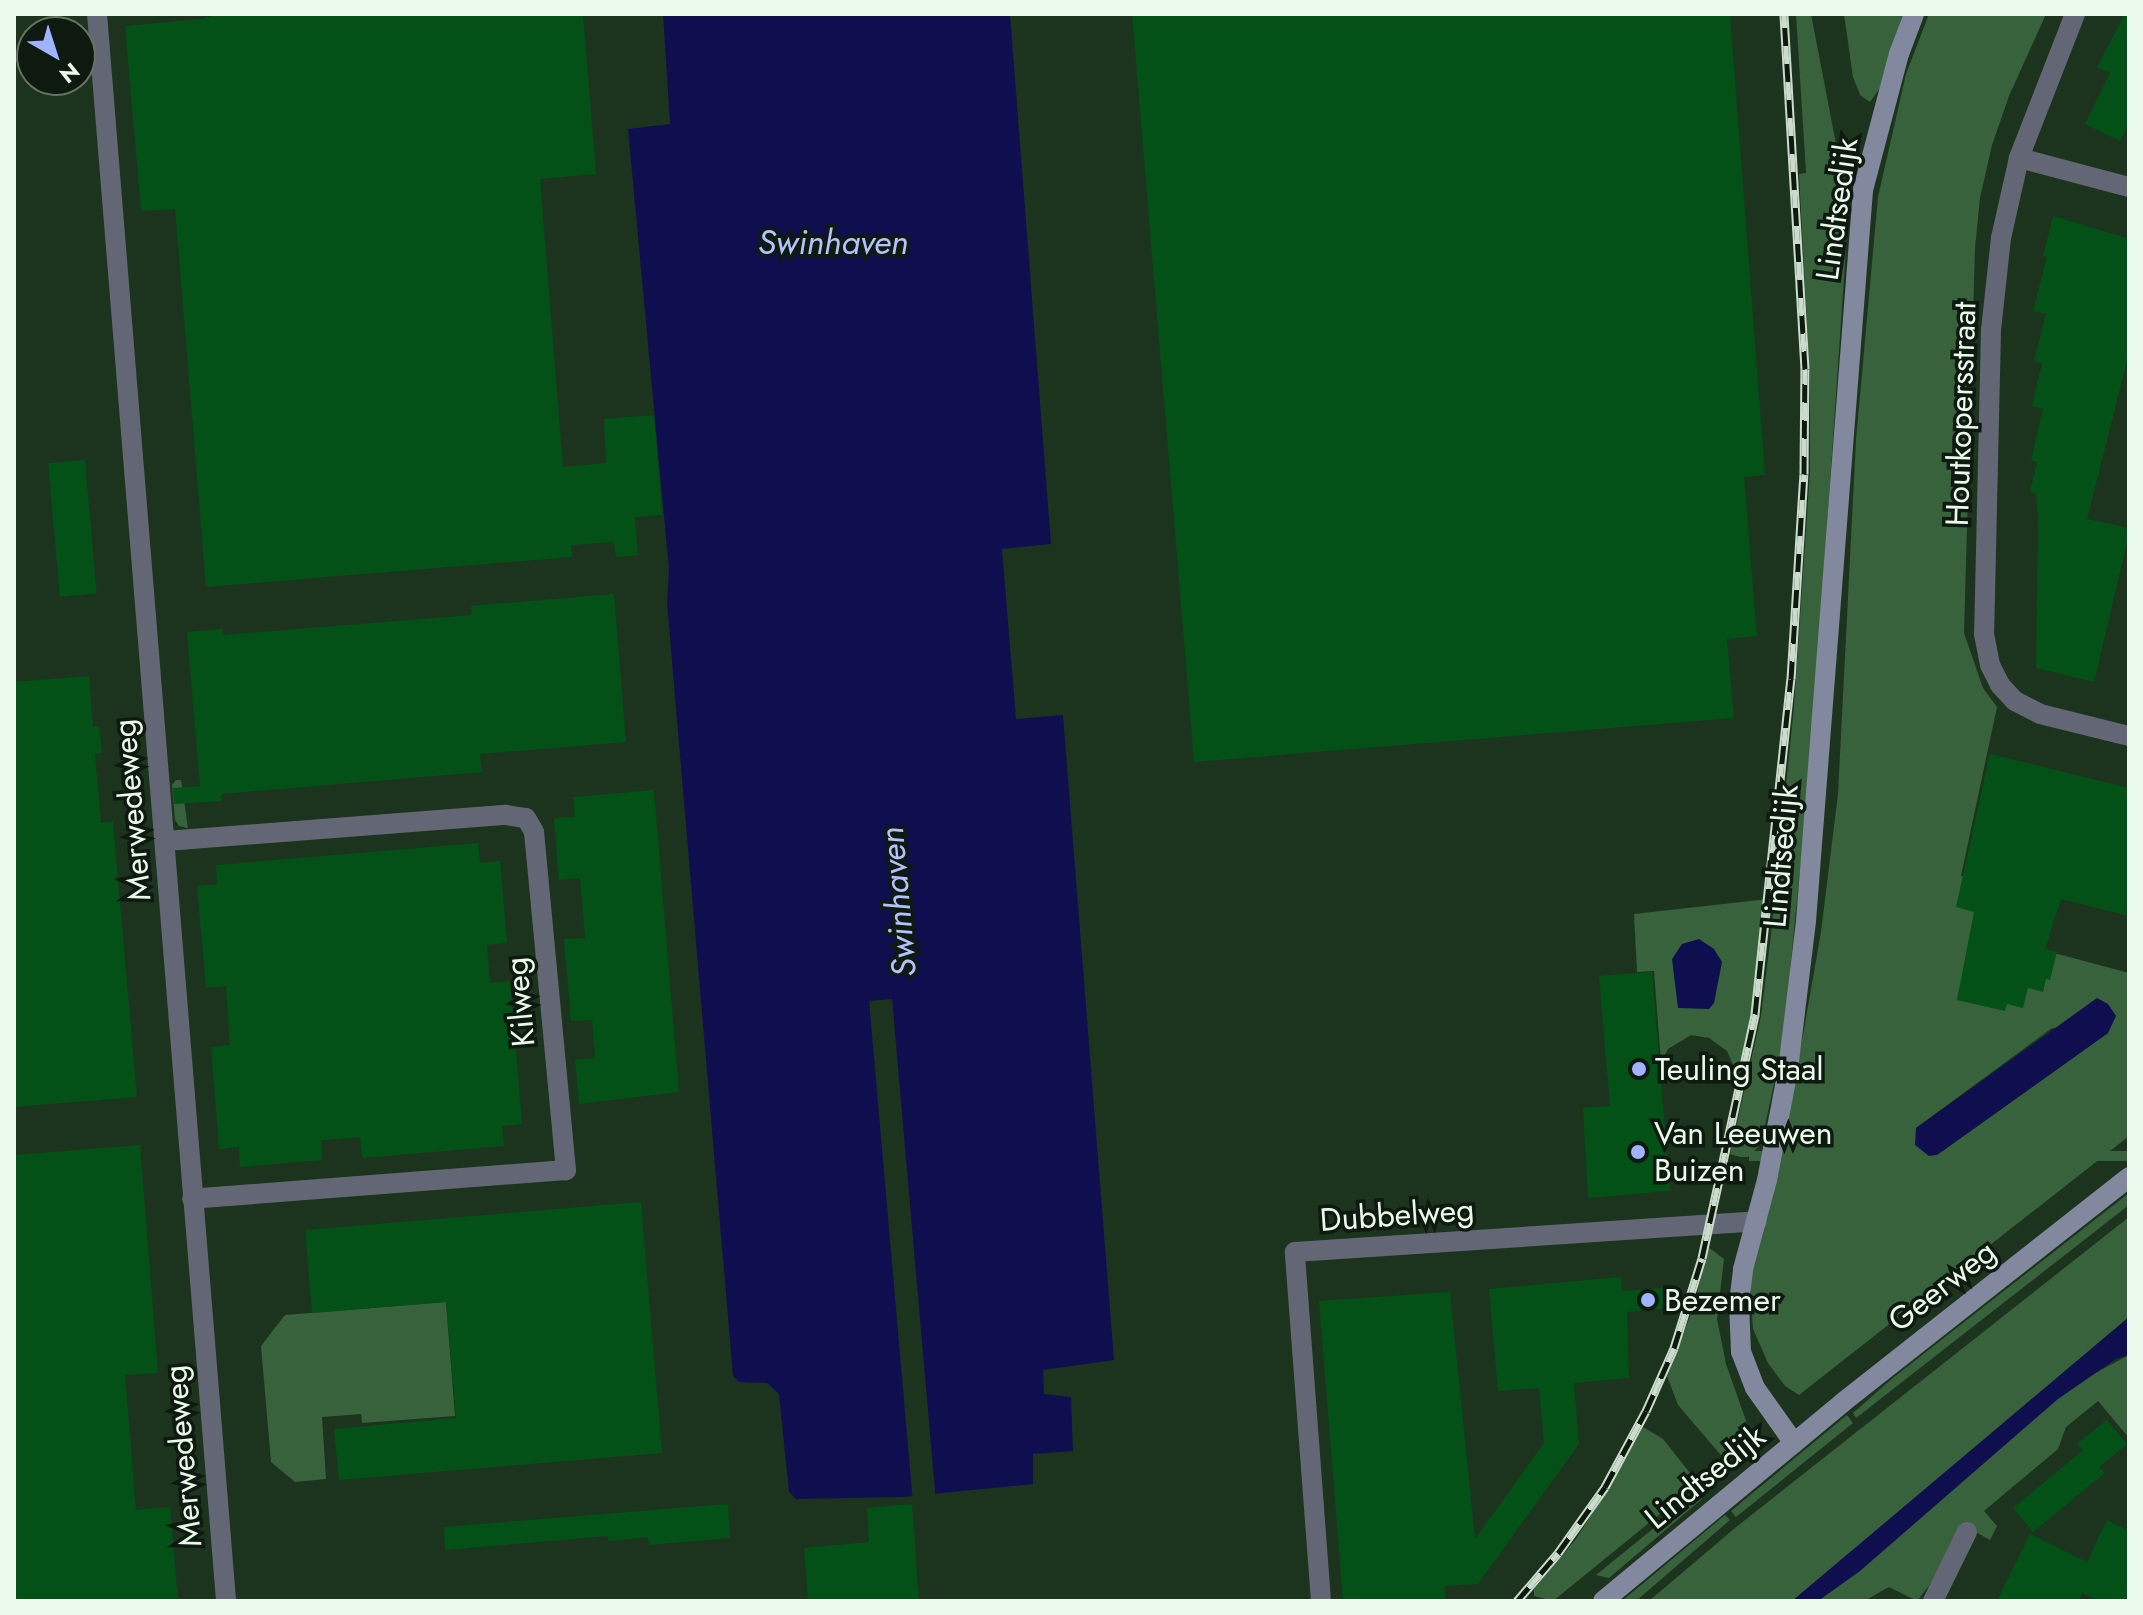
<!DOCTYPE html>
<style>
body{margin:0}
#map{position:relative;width:2143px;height:1615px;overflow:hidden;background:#1c341e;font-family:Jost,sans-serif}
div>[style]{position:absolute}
.green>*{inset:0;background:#38623c;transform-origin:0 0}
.water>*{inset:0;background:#0f0f50}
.pier>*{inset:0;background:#1c341e;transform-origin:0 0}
.building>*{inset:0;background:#035117;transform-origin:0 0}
.street>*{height:20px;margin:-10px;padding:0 10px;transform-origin:10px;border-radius:10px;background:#636775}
.secondary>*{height:20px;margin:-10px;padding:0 10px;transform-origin:10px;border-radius:10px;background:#82889d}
.rail>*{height:9px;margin-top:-4.5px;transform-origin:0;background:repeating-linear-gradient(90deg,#0e190f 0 18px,#cbdbcc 0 36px);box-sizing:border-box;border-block:2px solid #cbdbcc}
.dots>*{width:22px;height:22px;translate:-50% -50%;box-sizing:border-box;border:4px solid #0e190f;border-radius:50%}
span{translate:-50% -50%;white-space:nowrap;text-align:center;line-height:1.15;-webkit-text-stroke:7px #0e190f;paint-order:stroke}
.street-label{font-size:32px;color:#eaf9eb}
.poi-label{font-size:32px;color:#eaf9eb}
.left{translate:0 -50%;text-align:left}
.water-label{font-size:34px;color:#b3c2fe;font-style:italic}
.frame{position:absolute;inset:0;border:16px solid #eaf9eb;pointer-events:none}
.north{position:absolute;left:16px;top:16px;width:80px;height:80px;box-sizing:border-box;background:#0e190f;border:2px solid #667367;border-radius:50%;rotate:141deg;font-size:22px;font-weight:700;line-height:32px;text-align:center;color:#eaf9eb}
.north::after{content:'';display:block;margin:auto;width:28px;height:36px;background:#a0b3fd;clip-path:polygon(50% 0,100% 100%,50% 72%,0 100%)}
</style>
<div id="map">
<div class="green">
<i style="clip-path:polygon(1796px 14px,1811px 14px,1841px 170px,1846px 248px,1812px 748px,1783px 1042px,1761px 1144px,1748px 1157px,1740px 1157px,1730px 1154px,1761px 1016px,1771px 934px,1794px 707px,1810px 471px,1810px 383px,1799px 174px,1806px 173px)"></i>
<i style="clip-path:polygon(1844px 14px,1903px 14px,1880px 88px,1870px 102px,1860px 95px,1853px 77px)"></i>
<i style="clip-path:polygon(evenodd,1929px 14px,2046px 14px,2009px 96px,1992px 145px,1980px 198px,1975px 248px,1964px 633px,1983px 688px,1997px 707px,1961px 876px,1982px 881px,2043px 950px,2129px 973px,2129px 1136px,1799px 1395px,1785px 1386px,1768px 1363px,1753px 1329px,1749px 1267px,1789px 1115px,1821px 932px,1838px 794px,1856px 440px,1878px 197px,1906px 74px,1929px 14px,2052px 1028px,2108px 1033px,1937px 1155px,1916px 1128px,2052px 1028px)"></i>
<i style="clip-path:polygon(176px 780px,181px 780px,188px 828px,179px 826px,175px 820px,172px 785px)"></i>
<i style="clip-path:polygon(1768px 899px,1759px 997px,1741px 1083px,1727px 1051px,1709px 1038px,1691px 1035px,1668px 1049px,1661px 1062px,1654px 971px,1637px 972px,1634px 914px)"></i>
<i style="left:2129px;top:1151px;width:10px;height:380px;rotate:90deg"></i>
<i style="clip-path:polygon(2129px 1193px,2129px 1205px,1856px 1418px,1853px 1413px,1894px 1377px)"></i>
<i style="clip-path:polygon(2129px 1217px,2129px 1317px,2007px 1420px,2129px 1355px,2129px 1438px,2098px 1401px,2066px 1427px,2058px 1449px,1984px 1511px,1997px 1526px,1990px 1540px,1961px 1524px,1931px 1583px,1917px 1601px,1889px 1587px,1864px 1601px,1649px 1601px,1735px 1528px)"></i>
<i style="clip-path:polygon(1708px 1247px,1724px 1259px,1717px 1319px,1726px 1364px,1752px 1438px,1725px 1460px,1678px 1405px,1667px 1376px,1694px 1306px)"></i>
<i style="clip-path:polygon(446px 1302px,455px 1416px,362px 1423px,361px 1414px,322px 1417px,326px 1479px,295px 1482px,271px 1462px,261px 1346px,285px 1315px)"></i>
<i style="clip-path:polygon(1847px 1415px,1853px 1423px,1736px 1517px,1731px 1511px)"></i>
<i style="clip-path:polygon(1643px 1427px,1663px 1439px,1698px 1483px,1553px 1601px,1534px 1596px,1534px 1589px,1576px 1539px,1598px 1504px)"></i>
<i style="clip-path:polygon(1702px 1489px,1702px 1499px,1609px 1578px,1596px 1575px)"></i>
<i style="clip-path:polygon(1725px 1515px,1730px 1520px,1636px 1601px,1622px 1601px)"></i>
</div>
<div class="water">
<i style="clip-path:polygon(663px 14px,1010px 14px,1051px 544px,1002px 549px,1016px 719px,1063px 715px,1114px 1360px,1043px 1370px,1044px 1394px,1071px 1397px,1073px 1451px,1033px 1454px,1033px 1484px,903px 1497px,796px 1499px,789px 1492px,779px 1394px,767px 1383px,739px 1382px,733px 1376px,667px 603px,669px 570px,628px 129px,670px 124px)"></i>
<i style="clip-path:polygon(1699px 939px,1714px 949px,1722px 962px,1714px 1003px,1709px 1009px,1678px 1008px,1672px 959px,1682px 944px)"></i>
<i style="clip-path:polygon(2097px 998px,2108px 1004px,2116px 1016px,2108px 1033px,1937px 1155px,1929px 1156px,1915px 1145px,1916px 1128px)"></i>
<i style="clip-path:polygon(2129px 1317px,2129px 1355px,2116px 1359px,2058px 1399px,1860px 1571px,1818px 1601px,1792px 1601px)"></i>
</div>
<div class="pier">
<i style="left:892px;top:999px;width:501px;height:23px;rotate:85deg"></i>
</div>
<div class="building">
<i style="clip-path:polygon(219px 14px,583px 14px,596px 174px,540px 179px,563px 467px,606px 463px,604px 419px,654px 415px,662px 515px,635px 517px,638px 555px,616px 557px,614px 542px,571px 545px,572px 557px,206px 587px,175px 209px,141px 211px,125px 26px,202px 19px)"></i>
<i style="clip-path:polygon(1132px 14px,1730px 14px,1765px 475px,1744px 477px,1757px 636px,1727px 639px,1734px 718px,1194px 762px)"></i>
<i style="clip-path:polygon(2125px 14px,2129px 14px,2129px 124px,2120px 141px,2085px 124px,2110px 73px,2097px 67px)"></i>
<i style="clip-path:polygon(2053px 216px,2129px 239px,2129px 353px,2087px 519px,2129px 528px,2129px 534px,2094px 682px,2036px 668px,2038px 522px,2036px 494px,2030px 492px,2037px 462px,2031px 460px,2043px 409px,2032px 406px,2042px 363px,2034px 361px,2046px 314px,2033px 311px,2047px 257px,2043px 256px)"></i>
<i style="left:85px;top:460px;width:134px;height:37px;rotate:85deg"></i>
<i style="clip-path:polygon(614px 594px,626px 742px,480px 754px,482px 772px,222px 794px,222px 801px,174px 804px,173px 788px,200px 786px,187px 632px,223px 629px,223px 635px,472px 615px,471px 606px)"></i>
<i style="clip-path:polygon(89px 676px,93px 726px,99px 726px,102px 753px,95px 754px,101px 823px,113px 822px,137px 1097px,14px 1107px,14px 682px)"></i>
<i style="clip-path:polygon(1990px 754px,2129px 788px,2129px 916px,2061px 899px,2045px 949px,2057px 952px,2050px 980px,2046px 979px,2043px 992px,2028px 988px,2023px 1008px,2007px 1004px,2005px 1011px,1957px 1000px,1974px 912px,1956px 907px)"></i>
<i style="clip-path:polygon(654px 790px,679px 1092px,579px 1104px,575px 1060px,595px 1058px,592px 1020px,571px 1021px,564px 939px,585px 938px,580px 878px,559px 880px,554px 818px,575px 817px,573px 797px)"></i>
<i style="clip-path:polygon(478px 843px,480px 863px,500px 861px,507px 943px,487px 945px,490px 983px,510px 981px,522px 1124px,502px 1126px,504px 1146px,362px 1158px,360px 1137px,340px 1139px,321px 1140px,322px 1160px,240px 1167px,239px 1147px,219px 1149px,211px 1047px,230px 1045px,226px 986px,206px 988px,197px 886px,217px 884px,216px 865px)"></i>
<i style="clip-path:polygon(1652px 972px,1670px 1191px,1588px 1198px,1583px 1108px,1610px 1106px,1599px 976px)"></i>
<i style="clip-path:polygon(140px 1145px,158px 1373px,125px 1375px,136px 1510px,170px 1507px,178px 1601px,14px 1601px,14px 1155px)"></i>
<i style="clip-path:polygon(641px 1202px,662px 1453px,339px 1480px,334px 1429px,456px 1418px,446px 1302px,312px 1313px,305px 1230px)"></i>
<i style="clip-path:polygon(1621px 1277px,1622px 1291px,1664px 1288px,1666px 1308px,1627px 1312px,1629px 1378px,1574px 1383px,1579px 1444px,1478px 1584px,1444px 1586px,1446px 1601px,1343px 1601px,1319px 1301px,1450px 1292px,1475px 1539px,1544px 1443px,1539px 1388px,1498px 1391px,1489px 1289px)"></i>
<i style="clip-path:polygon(2107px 1420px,2127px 1444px,2099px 1467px,2105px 1473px,2033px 1532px,2013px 1508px,2083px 1450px,2077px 1444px)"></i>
<i style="clip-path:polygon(728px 1504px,730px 1538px,649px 1545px,648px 1537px,608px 1541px,608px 1536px,445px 1550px,444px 1527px)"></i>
<i style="clip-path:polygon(912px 1504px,919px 1601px,808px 1601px,804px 1548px,869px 1542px,867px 1508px)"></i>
<i style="clip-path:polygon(2107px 1520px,2129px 1531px,2129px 1601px,2099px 1601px,2082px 1593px,2078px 1601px,1997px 1601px,2030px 1534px,2087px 1562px)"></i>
</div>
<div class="street">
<i style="left:97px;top:14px;width:1592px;rotate:85.35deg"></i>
<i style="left:2075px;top:14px;width:155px;rotate:111.3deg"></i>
<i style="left:2019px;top:158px;width:82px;rotate:102.7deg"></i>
<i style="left:2001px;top:238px;width:93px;rotate:96.2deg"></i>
<i style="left:1991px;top:330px;width:304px;rotate:91.3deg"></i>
<i style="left:1984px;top:634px;width:32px;rotate:79deg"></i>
<i style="left:1990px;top:665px;width:22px;rotate:63deg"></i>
<i style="left:2000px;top:685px;width:22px;rotate:47deg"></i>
<i style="left:2015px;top:701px;width:28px;rotate:27deg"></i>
<i style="left:2040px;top:714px;width:92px;rotate:13.9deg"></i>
<i style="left:2019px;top:158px;width:114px;rotate:14.8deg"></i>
<i style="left:166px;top:841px;width:341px;rotate:-4.4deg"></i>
<i style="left:506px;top:815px;width:20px;rotate:9deg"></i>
<i style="left:526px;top:818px;width:16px;rotate:60deg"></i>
<i style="left:534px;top:832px;width:340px;rotate:84.6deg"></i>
<i style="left:566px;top:1170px;width:375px;rotate:175.6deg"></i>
<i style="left:1321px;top:1601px;width:350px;rotate:-94.3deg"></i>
<i style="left:1295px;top:1252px;width:463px;rotate:-3.8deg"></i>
<i style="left:1933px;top:1601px;width:77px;rotate:-63.8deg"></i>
</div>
<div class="secondary">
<i style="left:1794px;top:1443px;width:67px;rotate:-125.3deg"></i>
<i style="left:1755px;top:1388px;width:39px;rotate:-111deg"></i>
<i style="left:1741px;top:1352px;width:49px;rotate:-92.3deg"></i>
<i style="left:1739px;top:1303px;width:34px;rotate:-83deg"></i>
<i style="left:1743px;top:1269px;width:92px;rotate:-74.9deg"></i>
<i style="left:1767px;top:1180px;width:112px;rotate:-79.2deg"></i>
<i style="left:1788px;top:1070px;width:150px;rotate:-83.1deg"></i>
<i style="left:1806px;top:921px;width:733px;rotate:-85.54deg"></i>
<i style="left:1863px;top:190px;width:141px;rotate:-75.2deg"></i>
<i style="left:1899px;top:54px;width:43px;rotate:-69.4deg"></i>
<i style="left:1603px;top:1601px;width:310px;rotate:-39.6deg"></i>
<i style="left:1842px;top:1403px;width:365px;rotate:-38.2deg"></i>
</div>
<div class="rail">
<i style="left:1517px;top:1601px;width:63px;rotate:-49.5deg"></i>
<i style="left:1558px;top:1553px;width:81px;rotate:-54.5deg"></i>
<i style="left:1605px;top:1487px;width:86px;rotate:-61.7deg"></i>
<i style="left:1646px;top:1411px;width:69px;rotate:-66deg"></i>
<i style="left:1674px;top:1348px;width:94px;rotate:-72.7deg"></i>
<i style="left:1702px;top:1258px;width:250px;rotate:-77.7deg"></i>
<i style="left:1755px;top:1014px;width:337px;rotate:-83.9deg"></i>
<i style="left:1791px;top:679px;width:205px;rotate:-86.4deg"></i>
<i style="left:1804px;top:474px;width:105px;rotate:-89.5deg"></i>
<i style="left:1805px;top:369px;width:356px;rotate:-93.4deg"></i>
</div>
<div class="dots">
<i style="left:1639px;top:1069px;background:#a0b3fd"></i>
<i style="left:1638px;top:1152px;background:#a0b3fd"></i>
<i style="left:1648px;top:1300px;background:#a0b3fd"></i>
</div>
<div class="street-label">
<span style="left:1837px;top:209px;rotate:-82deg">Lindtsedijk</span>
<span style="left:1961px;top:414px;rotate:-88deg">Houtkopersstraat</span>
<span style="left:132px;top:810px;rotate:-95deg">Merwedeweg</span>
<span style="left:1781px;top:856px;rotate:-85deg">Lindtsedijk</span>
<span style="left:520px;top:1002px;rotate:-95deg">Kilweg</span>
<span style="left:1397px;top:1215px;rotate:-4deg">Dubbelweg</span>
<span style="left:1942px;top:1286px;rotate:-38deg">Geerweg</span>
<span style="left:183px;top:1456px;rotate:-95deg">Merwedeweg</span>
<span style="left:1705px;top:1477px;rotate:-39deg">Lindtsedijk</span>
</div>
<div class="poi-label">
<span class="left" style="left:1655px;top:1069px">Teuling Staal</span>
<span class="left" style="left:1654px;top:1152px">Van Leeuwen<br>Buizen</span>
<span class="left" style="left:1664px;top:1300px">Bezemer</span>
</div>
<div class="water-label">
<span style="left:833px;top:243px">Swinhaven</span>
<span style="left:898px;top:902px;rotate:-95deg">Swinhaven</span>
</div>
<div class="frame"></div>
<div class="north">N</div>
</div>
